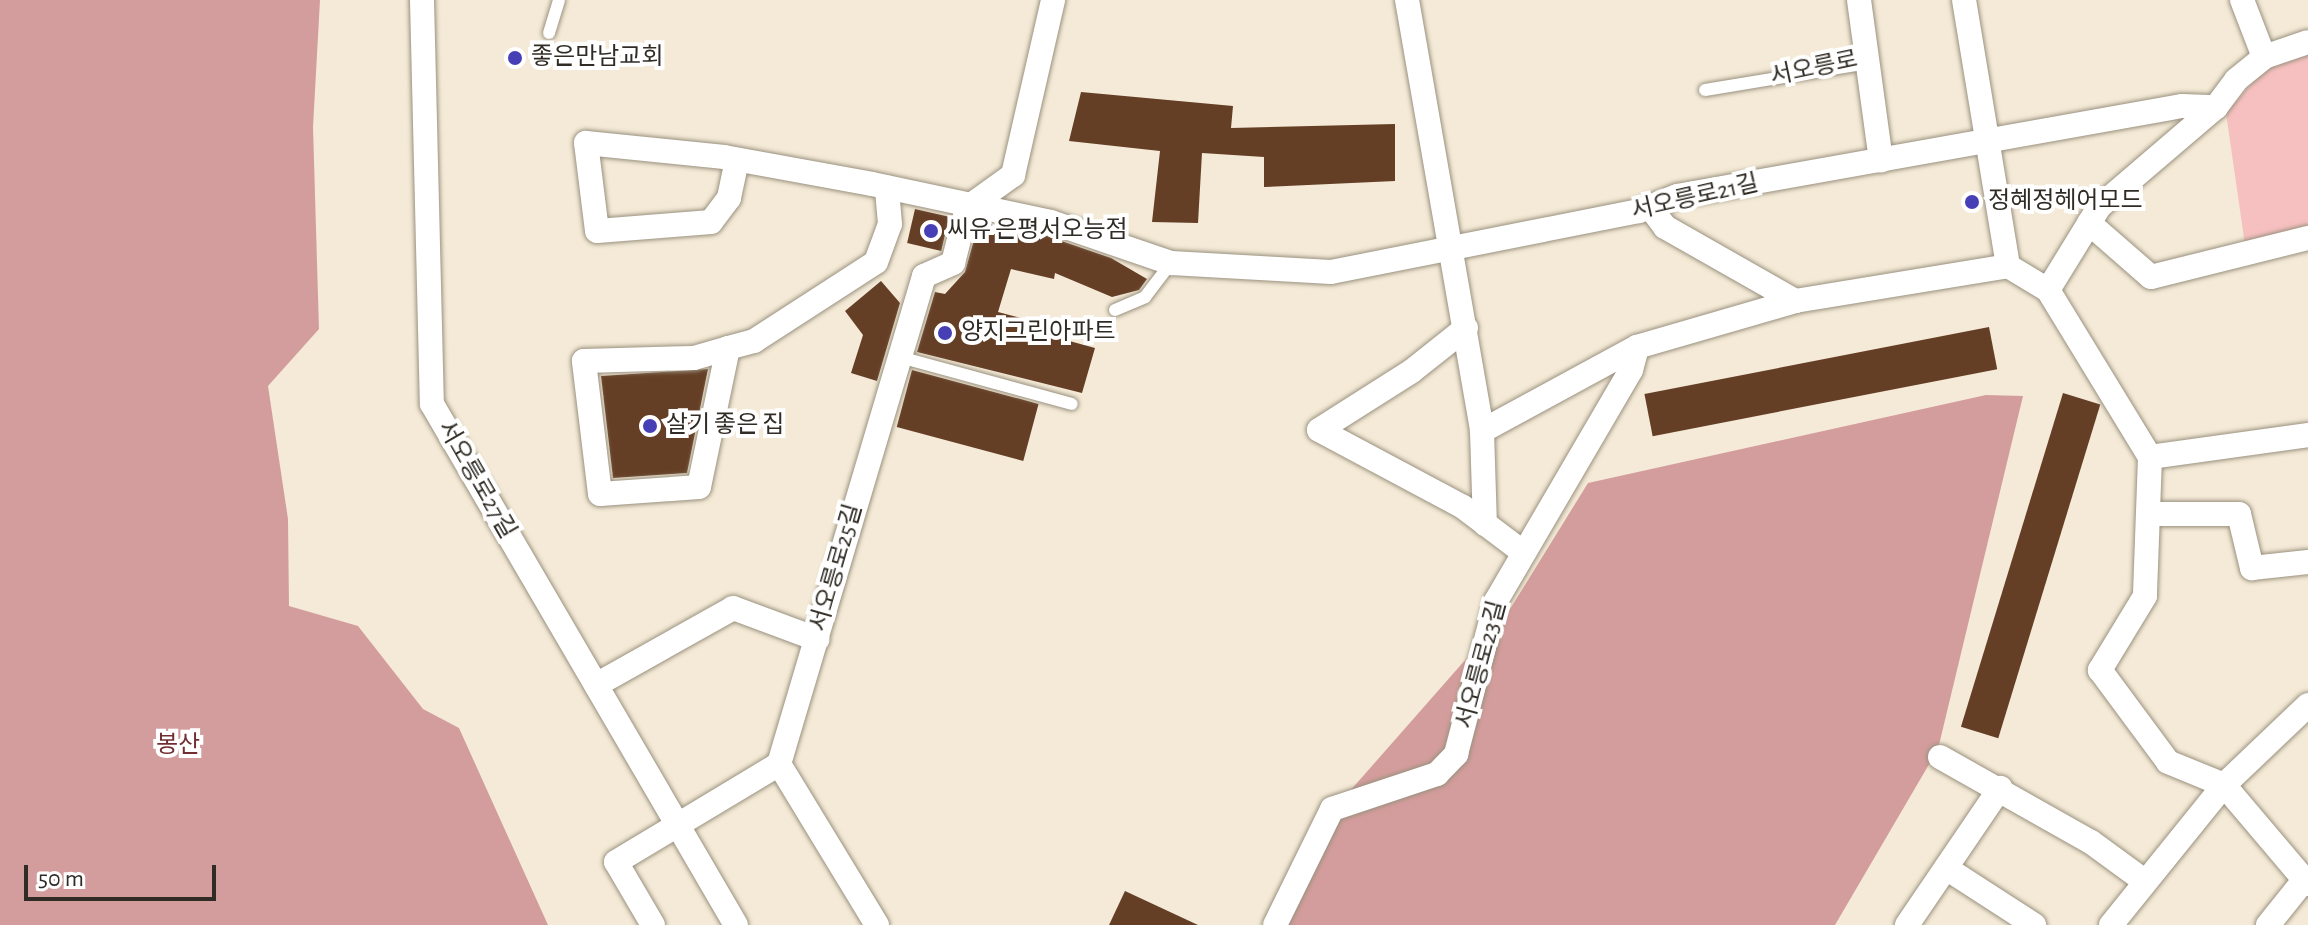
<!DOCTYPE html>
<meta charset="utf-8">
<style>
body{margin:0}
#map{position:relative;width:2308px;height:925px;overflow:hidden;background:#f4ead7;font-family:"Alegreya Sans","Noto Sans KR",sans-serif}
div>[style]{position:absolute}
.green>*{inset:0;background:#f7c0c0}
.forest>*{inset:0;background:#d49d9d}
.building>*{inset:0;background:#653e26;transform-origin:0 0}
.roads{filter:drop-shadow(0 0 2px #9a917f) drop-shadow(0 0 2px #9a917f)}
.service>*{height:12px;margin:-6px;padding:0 6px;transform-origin:6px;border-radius:6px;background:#fff}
.minor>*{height:24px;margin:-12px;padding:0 12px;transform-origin:12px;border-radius:12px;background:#fff}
.dots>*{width:22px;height:22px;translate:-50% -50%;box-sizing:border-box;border:4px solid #fff;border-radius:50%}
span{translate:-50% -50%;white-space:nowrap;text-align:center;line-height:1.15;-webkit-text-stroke:8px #fff;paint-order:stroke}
.poi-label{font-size:24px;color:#302c25}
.left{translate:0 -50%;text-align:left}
.street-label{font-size:24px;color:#302c25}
.park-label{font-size:24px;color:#712d31}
.scale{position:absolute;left:24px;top:865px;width:192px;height:36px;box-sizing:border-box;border:4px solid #302c25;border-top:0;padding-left:10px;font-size:24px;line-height:28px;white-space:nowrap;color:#302c25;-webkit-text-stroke:6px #fff;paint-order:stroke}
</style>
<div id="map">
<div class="green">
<i style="clip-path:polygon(2308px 49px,2308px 230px,2245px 245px,2226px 113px,2271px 61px)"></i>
</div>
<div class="forest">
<i style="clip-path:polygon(0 0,320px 0,313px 127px,319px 329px,268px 386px,288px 519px,289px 606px,358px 626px,423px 709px,459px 728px,548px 925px,0 925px)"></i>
<i style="clip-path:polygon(1986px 395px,2023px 396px,1938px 749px,1835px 925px,1275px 925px,1313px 833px,1510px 609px,1588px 483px)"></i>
</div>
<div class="building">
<i style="clip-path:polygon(1081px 92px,1233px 106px,1231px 128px,1395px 124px,1395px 181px,1264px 187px,1264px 157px,1202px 153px,1198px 223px,1152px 222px,1160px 151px,1069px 141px)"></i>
<i style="left:915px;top:209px;width:35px;height:35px;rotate:13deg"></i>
<i style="clip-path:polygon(979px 222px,1047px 236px,1111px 258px,1147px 279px,1139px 290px,1112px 297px,1055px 273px,1054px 279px,1011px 269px,998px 312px,1036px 322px,1033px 331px,1095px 348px,1082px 393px,917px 352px,935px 292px,945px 294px,965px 272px)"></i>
<i style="clip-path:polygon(881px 281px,900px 303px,877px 381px,851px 373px,863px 335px,845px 311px)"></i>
<i style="left:1989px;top:327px;width:43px;height:351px;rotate:79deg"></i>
<i style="clip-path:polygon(708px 369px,687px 473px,613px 478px,601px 376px)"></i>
<i style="left:912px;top:370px;width:131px;height:59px;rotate:15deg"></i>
<i style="left:2063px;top:393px;width:39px;height:349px;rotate:17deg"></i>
<i style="clip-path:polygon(1125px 891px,1198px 925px,1109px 925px)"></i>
</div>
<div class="roads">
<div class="service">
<i style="left:549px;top:33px;width:34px;rotate:-73deg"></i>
<i style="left:1705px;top:90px;width:165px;rotate:-9.4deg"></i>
<i style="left:1115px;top:310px;width:33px;rotate:-23deg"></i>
<i style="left:1145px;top:297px;width:43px;rotate:-52.6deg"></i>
<i style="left:900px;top:357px;width:178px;rotate:15.3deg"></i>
</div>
<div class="minor">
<i style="left:422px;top:0;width:404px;rotate:88.6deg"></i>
<i style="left:432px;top:404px;width:603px;rotate:59.74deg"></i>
<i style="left:1407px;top:0;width:437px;rotate:80.1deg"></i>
<i style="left:1482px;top:431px;width:93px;rotate:88.2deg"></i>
<i style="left:1859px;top:0;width:162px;rotate:82.2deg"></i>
<i style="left:1964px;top:0;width:270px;rotate:80.6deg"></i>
<i style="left:2242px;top:0;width:61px;rotate:68.9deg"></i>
<i style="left:737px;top:160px;width:39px;rotate:102deg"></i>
<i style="left:729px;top:198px;width:30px;rotate:127deg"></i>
<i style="left:711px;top:222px;width:114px;rotate:175.5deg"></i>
<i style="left:597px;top:231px;width:89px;rotate:-97.1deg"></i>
<i style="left:586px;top:143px;width:139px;rotate:5.8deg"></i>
<i style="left:724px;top:157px;width:150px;rotate:10.3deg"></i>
<i style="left:872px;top:184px;width:183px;rotate:12deg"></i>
<i style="left:1051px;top:222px;width:127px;rotate:18.9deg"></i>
<i style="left:1171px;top:263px;width:160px;rotate:3.2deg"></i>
<i style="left:1331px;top:272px;width:314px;rotate:-11.2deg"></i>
<i style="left:1639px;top:211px;width:41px;rotate:-21.5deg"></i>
<i style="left:1677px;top:196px;width:513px;rotate:-10.11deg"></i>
<i style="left:2182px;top:106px;width:34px;rotate:2deg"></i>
<i style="left:1650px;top:207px;width:25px;rotate:53deg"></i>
<i style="left:1665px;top:227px;width:150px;rotate:29.6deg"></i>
<i style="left:2089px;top:223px;width:82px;rotate:41.1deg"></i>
<i style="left:2151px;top:277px;width:162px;rotate:-14deg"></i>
<i style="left:2048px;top:290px;width:97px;rotate:-58.4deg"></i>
<i style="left:2099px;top:207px;width:154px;rotate:-40.5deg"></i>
<i style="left:2216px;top:107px;width:34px;rotate:-53deg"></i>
<i style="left:2236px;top:80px;width:36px;rotate:-39deg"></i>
<i style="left:2264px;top:57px;width:46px;rotate:-18.8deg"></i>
<i style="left:1466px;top:328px;width:69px;rotate:141.5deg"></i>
<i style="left:1412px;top:371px;width:110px;rotate:147.6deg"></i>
<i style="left:1319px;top:430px;width:163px;rotate:28.1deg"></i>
<i style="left:1463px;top:507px;width:76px;rotate:37deg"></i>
<i style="left:728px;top:348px;width:142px;rotate:101.8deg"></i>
<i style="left:699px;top:487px;width:99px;rotate:176deg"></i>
<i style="left:600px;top:494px;width:134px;rotate:-96.9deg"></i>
<i style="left:584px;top:361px;width:110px;rotate:-1.6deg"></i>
<i style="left:694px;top:358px;width:35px;rotate:-16deg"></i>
<i style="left:728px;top:348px;width:27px;rotate:-15deg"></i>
<i style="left:754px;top:341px;width:145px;rotate:-32.9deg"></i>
<i style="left:876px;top:262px;width:40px;rotate:-69.8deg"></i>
<i style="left:890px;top:224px;width:37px;rotate:-95deg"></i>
<i style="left:1482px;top:431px;width:176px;rotate:-28.5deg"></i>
<i style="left:1637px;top:347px;width:165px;rotate:-16.2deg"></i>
<i style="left:1795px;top:301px;width:216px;rotate:-9.3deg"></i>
<i style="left:2008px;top:266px;width:47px;rotate:31deg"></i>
<i style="left:2048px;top:290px;width:196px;rotate:58.6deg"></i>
<i style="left:2150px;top:457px;width:139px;rotate:92.1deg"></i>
<i style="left:2145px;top:596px;width:87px;rotate:121.3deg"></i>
<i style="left:2100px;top:670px;width:114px;rotate:53.5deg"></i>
<i style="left:2168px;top:762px;width:61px;rotate:22.3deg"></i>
<i style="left:2224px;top:785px;width:130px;rotate:49.7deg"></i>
<i style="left:2150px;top:457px;width:160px;rotate:-7.9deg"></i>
<i style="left:2152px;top:514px;width:87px"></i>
<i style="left:2239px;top:514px;width:56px;rotate:76.5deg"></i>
<i style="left:2252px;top:568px;width:56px;rotate:-6.1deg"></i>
<i style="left:596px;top:685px;width:157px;rotate:-29.3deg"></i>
<i style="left:733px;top:608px;width:90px;rotate:20.3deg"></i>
<i style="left:1940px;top:757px;width:173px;rotate:29.4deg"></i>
<i style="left:2091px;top:842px;width:64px;rotate:36.2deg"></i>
<i style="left:1946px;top:868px;width:105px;rotate:32.9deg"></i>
<i style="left:653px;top:925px;width:73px;rotate:-120.4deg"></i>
<i style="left:616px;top:862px;width:190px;rotate:-31deg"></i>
<i style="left:877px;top:925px;width:188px;rotate:-121.3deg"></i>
<i style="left:779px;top:764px;width:509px;rotate:-73.45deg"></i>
<i style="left:924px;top:276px;width:32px;rotate:-24deg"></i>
<i style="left:953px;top:263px;width:57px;rotate:-75.7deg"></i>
<i style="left:967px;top:208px;width:57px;rotate:-35.7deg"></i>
<i style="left:1013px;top:175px;width:180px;rotate:-77.1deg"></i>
<i style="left:1275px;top:925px;width:129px;rotate:-63.8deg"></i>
<i style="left:1332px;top:809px;width:111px;rotate:-18.4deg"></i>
<i style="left:1437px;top:774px;width:28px;rotate:-46deg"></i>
<i style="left:1456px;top:754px;width:158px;rotate:-75.3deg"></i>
<i style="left:1496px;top:601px;width:268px;rotate:-59.7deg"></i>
<i style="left:1631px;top:370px;width:24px;rotate:-75deg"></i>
<i style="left:1907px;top:925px;width:166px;rotate:-55.8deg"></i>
<i style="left:2111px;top:925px;width:180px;rotate:-51.1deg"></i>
<i style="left:2224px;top:785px;width:116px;rotate:-43.6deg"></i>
<i style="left:2268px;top:925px;width:59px;rotate:-51.2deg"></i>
</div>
</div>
<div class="dots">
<i style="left:515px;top:58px;background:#463fb5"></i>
<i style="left:1972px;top:202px;background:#463fb5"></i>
<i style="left:931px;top:231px;background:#463fb5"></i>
<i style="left:945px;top:333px;background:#463fb5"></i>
<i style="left:650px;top:426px;background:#463fb5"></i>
</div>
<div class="poi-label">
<span class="left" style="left:531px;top:58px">좋은만남교회</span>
<span class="left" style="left:1988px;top:202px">정혜정헤어모드</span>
<span class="left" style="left:947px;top:231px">씨유 은평서오능점</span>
<span class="left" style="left:961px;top:333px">양지그린아파트</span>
<span class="left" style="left:666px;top:426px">살기 좋은 집</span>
</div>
<div class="street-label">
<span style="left:1814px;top:69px;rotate:-12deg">서오릉로</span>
<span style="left:1695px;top:198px;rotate:-13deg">서오릉로21길</span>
<span style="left:476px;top:480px;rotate:60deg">서오릉로27길</span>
<span style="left:837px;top:568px;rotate:-74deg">서오릉로25길</span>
<span style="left:1482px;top:665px;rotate:-75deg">서오릉로23길</span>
</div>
<div class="park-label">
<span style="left:178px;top:746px">봉산</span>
</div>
<div class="scale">50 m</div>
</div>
